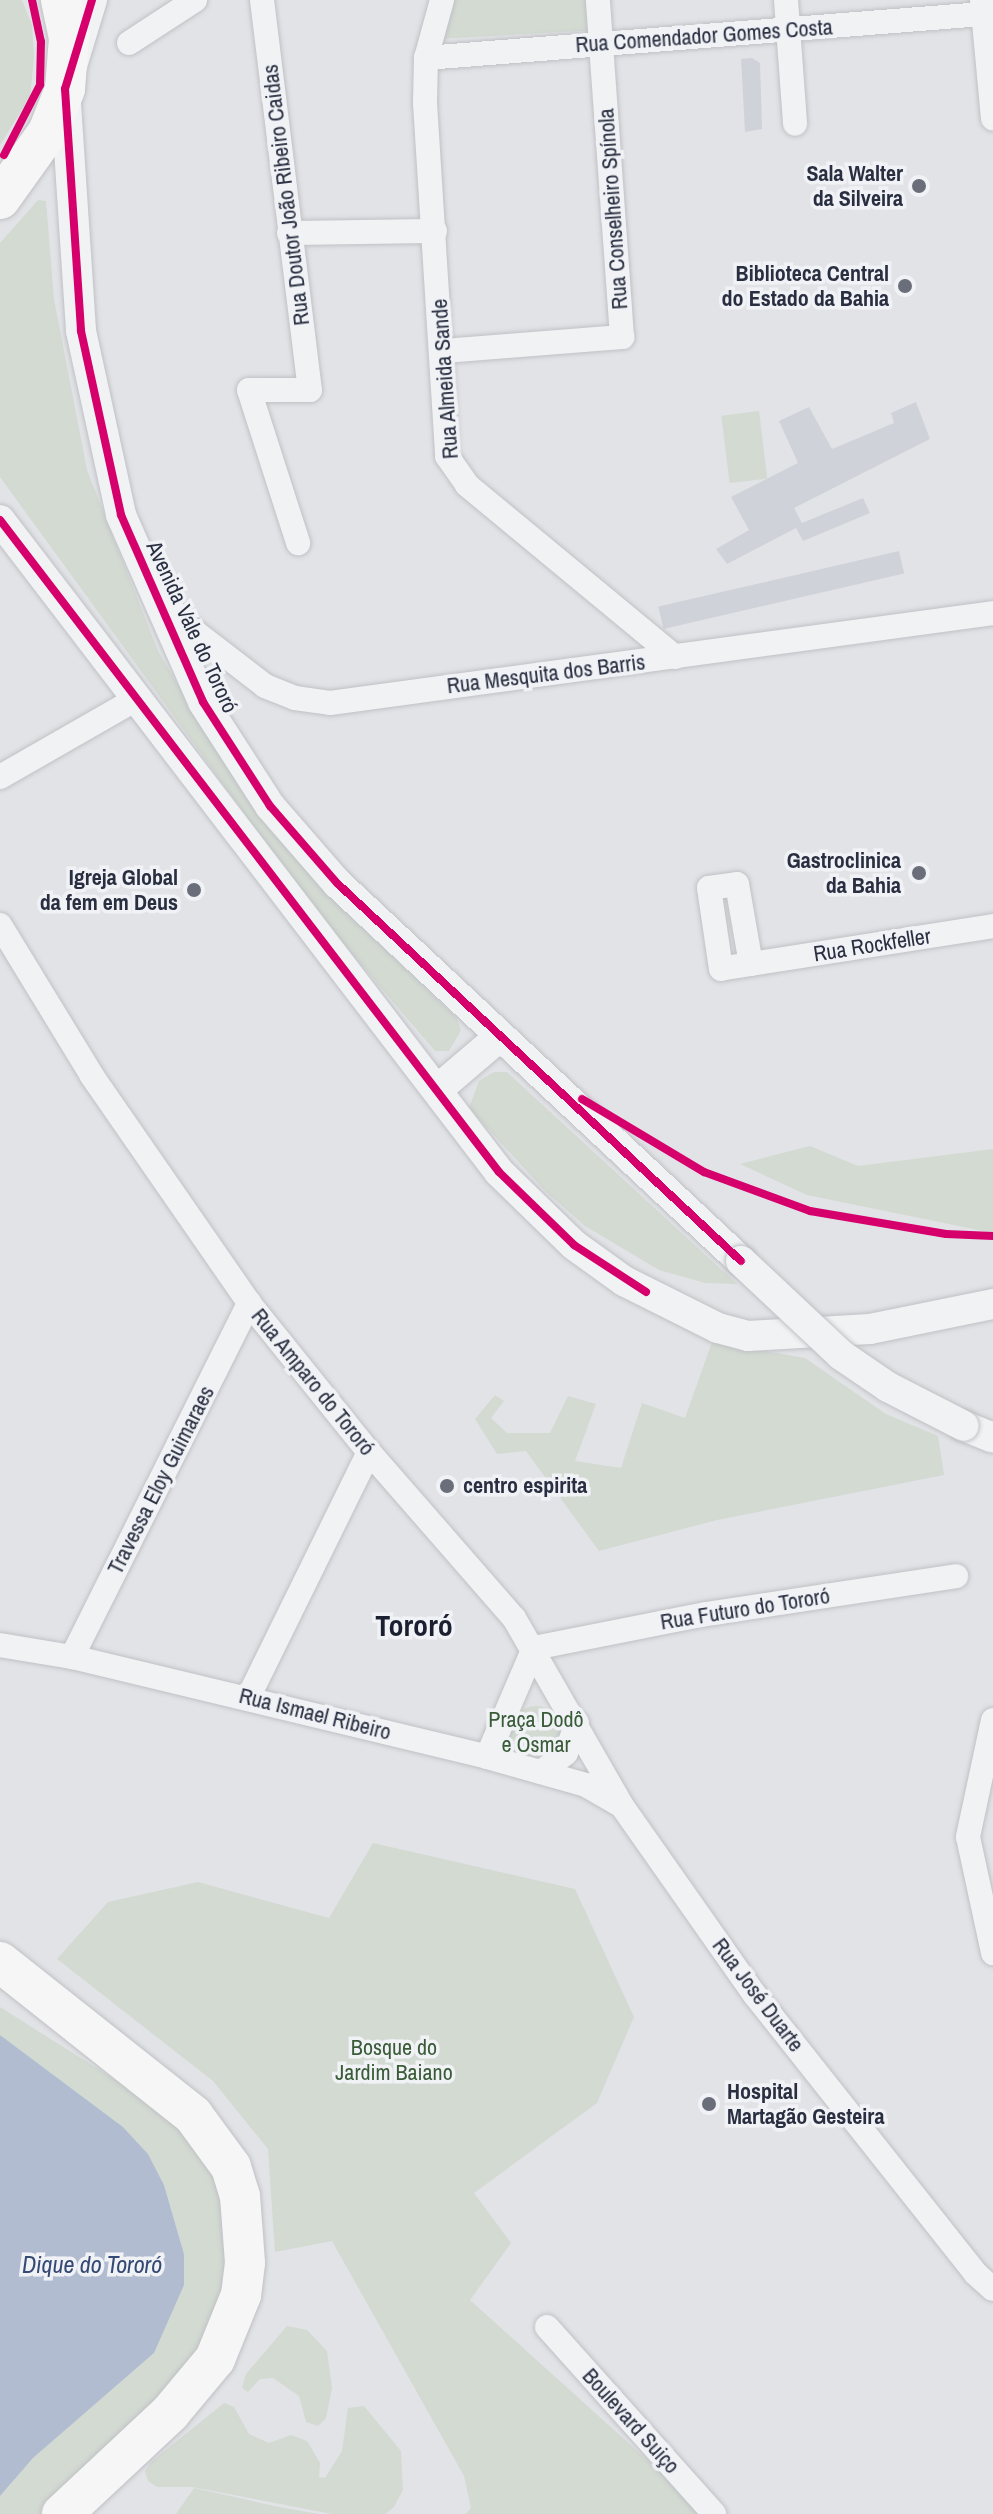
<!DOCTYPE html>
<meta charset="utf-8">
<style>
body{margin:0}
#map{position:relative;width:993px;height:2514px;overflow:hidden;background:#e2e3e7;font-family:"Archivo Narrow",sans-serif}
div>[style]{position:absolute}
.built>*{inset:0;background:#d0d2da;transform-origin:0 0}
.green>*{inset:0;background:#d2dad2;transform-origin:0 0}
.round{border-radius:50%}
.water>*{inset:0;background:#b1bcd1}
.roads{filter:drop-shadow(0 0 2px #c0c1c5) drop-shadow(0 0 2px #c0c1c5)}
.minor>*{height:24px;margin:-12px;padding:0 12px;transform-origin:12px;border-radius:12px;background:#f1f2f4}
.tertiary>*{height:30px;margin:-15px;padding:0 15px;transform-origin:15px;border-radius:15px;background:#f1f2f4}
.primary>*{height:40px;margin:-20px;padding:0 20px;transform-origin:20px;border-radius:20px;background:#f6f6f6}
.bridges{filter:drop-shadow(0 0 2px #c0c1c5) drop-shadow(0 0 2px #c0c1c5)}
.tertiary-bridge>*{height:30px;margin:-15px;padding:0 15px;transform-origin:15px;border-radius:15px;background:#f1f2f4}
.cycleway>*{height:8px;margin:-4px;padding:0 4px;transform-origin:4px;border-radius:4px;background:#d6006c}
.dots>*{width:22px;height:22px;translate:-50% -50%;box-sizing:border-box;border:4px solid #f0f2f6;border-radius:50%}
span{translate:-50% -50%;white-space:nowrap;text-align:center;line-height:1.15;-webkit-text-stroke:7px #f0f2f6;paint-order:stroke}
.street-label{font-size:22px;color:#292f40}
.poi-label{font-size:22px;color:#292f40;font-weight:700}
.right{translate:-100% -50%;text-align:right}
.left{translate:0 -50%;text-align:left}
.park-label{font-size:22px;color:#395b37}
.water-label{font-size:24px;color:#344973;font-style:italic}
.district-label{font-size:30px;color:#1b2031;font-weight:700}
</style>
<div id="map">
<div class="built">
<i style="clip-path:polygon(752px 58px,760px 63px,762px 129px,745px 132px,741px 59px)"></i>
<i style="clip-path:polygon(916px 402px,930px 439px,794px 508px,802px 523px,863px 498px,870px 513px,803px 541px,796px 528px,727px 564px,716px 549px,749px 530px,731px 497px,798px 463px,779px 421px,809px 407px,832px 449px,894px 423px,891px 413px)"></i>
<i style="left:899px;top:551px;width:23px;height:247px;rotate:77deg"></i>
</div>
<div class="green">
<i style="clip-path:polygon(0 0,22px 0,32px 25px,34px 57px,30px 97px,0 145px)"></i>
<i style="clip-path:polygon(452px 0,595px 0,598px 30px,439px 39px)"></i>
<i style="clip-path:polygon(38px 200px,46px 201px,54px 299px,87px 470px,158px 651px,228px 768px,334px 901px,456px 1017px,461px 1030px,449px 1051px,435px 1051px,317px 913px,0 477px,0 243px)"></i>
<i style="left:759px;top:411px;width:68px;height:38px;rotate:83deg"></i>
<i style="clip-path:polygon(494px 1072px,507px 1072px,737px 1284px,705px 1283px,659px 1270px,585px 1226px,545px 1191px,469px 1108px,479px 1081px)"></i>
<i style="clip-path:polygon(810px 1146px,858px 1166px,993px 1149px,993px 1233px,807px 1195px,740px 1164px)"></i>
<i style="clip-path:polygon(712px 1342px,805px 1358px,886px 1414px,938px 1436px,944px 1475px,717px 1520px,599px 1551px,526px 1451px,497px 1454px,475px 1419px,495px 1395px,504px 1401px,491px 1418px,507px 1433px,550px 1433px,568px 1396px,596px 1404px,575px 1461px,621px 1468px,642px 1403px,685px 1418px)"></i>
<i class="round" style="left:510px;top:1706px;width:52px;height:52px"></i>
<i style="clip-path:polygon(373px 1843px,575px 1889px,634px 2017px,597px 2103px,474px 2193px,511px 2243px,470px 2300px,707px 2514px,466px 2514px,471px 2508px,464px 2476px,332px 2241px,275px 2252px,268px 2149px,213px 2081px,57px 1959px,108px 1902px,198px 1882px,329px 1918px)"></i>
<i style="clip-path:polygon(0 2007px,179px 2120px,200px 2139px,228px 2206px,223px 2327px,65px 2514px,0 2514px,0 2496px,33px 2458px,154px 2353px,184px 2254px,164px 2185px,148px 2154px,123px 2127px,0 2035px)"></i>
<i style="clip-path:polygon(287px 2326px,307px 2330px,327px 2351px,332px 2388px,326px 2418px,318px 2426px,306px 2422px,299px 2396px,273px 2378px,260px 2379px,248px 2392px,242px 2388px,246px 2374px)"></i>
<i style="clip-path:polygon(224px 2403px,234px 2407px,249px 2434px,269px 2443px,291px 2435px,307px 2441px,320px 2463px,319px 2477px,325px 2478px,342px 2451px,348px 2408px,364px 2406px,401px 2451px,403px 2490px,394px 2507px,385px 2514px,332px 2514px,192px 2487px,157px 2487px,148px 2481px,145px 2471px,152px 2461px)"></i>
<i style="clip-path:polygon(194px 2488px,279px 2507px,319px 2514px,176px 2514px)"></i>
</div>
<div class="water">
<i style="clip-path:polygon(0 2035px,123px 2127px,148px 2154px,164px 2185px,184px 2254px,184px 2285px,154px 2353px,33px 2458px,0 2496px)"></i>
</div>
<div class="roads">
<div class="minor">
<i style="left:262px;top:0;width:393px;rotate:83deg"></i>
<i style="left:310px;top:390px;width:61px;rotate:180deg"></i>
<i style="left:249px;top:390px;width:161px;rotate:72.2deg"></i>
<i style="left:442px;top:0;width:60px;rotate:105.4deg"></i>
<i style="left:426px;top:58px;width:45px;rotate:91.3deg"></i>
<i style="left:425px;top:103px;width:354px;rotate:86.4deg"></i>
<i style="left:447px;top:456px;width:35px;rotate:55deg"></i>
<i style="left:467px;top:485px;width:270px;rotate:39.6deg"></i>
<i style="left:786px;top:0;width:124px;rotate:85.8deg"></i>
<i style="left:982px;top:0;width:119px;rotate:84.7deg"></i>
<i style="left:129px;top:43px;width:79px;rotate:-33.1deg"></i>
<i style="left:426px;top:58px;width:559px;rotate:-4.52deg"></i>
<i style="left:289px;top:233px;width:146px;rotate:-0.8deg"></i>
<i style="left:443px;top:351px;width:180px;rotate:-4.5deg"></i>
<i style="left:622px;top:337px;width:338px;rotate:-94.1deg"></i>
<i style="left:164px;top:600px;width:28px;rotate:51deg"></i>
<i style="left:182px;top:622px;width:105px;rotate:37.6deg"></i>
<i style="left:265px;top:686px;width:32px;rotate:22deg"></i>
<i style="left:295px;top:698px;width:35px;rotate:8deg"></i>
<i style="left:330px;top:703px;width:669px;rotate:-7.73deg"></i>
<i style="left:0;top:777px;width:157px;rotate:-29.8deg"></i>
<i style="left:0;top:925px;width:177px;rotate:58.6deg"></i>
<i style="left:92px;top:1076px;width:276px;rotate:55.3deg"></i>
<i style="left:249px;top:1303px;width:191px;rotate:51.2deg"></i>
<i style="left:369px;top:1452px;width:220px;rotate:48.9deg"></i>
<i style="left:514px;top:1618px;width:217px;rotate:60.1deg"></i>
<i style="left:622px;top:1806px;width:231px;rotate:54.9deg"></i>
<i style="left:755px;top:1995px;width:355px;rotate:51.6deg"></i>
<i style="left:975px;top:2273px;width:24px;rotate:42deg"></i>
<i style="left:751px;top:964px;width:30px;rotate:171deg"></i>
<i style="left:721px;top:969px;width:82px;rotate:-98.4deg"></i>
<i style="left:709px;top:888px;width:28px;rotate:-8deg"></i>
<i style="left:737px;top:884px;width:81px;rotate:80.1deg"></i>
<i style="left:751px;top:964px;width:245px;rotate:-8.9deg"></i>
<i style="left:0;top:1645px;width:73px;rotate:9.5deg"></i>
<i style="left:72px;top:1657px;width:427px;rotate:13.5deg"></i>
<i style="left:487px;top:1757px;width:103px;rotate:15.8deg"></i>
<i style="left:586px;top:1785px;width:39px;rotate:30deg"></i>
<i style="left:534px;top:1648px;width:175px;rotate:-11.2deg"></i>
<i style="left:706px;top:1614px;width:253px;rotate:-8.6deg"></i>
<i style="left:72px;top:1657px;width:396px;rotate:-63.4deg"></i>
<i style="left:248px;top:1698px;width:274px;rotate:-63.8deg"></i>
<i style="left:993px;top:1720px;width:120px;rotate:102.1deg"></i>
<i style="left:968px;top:1837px;width:119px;rotate:77.8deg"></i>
<i style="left:487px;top:1757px;width:119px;rotate:-66.7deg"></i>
<i style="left:541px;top:1772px;width:31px;rotate:-37deg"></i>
<i style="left:566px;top:1753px;width:32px;rotate:-70deg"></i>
<i style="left:547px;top:2327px;width:251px;rotate:48.2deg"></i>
</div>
<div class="tertiary">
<i style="left:92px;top:0;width:93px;rotate:106.9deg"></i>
<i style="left:65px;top:89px;width:243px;rotate:86.2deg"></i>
<i style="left:81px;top:331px;width:188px;rotate:77.7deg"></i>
<i style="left:121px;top:515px;width:204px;rotate:66.3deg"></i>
<i style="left:203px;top:702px;width:124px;rotate:57.2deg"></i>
<i style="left:270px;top:806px;width:102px;rotate:49deg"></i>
<i style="left:337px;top:883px;width:553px;rotate:43.1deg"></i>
<i style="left:0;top:520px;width:821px;rotate:52.57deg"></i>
<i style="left:499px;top:1172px;width:105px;rotate:44.2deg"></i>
<i style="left:574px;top:1245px;width:62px;rotate:35.8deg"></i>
<i style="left:624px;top:1281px;width:105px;rotate:26.6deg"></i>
<i style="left:718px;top:1328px;width:31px;rotate:15deg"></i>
<i style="left:748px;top:1336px;width:122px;rotate:-3.3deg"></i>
<i style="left:870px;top:1329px;width:126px;rotate:-11.5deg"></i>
<i style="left:437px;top:1090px;width:82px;rotate:-40.5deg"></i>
<i style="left:964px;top:1426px;width:31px;rotate:22deg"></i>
</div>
<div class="primary">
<i style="left:0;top:199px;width:82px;rotate:-54.4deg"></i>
<i style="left:48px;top:132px;width:46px;rotate:-68.4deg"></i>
<i style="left:65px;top:89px;width:51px;rotate:-85.5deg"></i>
<i style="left:69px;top:38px;width:39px;rotate:-102deg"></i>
<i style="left:0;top:1962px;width:246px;rotate:38.4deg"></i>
<i style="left:193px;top:2115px;width:64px;rotate:53.8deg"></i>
<i style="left:231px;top:2167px;width:30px;rotate:73deg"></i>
<i style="left:240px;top:2196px;width:67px;rotate:85.7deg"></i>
<i style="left:245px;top:2263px;width:32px;rotate:97deg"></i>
<i style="left:241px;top:2295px;width:69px;rotate:112.1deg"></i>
<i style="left:215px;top:2359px;width:70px;rotate:129.8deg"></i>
<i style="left:170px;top:2413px;width:148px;rotate:136.9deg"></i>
</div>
</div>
<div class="bridges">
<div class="tertiary-bridge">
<i style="left:741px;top:1261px;width:137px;rotate:43.2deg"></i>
<i style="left:841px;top:1355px;width:57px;rotate:34.2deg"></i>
<i style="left:888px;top:1387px;width:85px;rotate:27.2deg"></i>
</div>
</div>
<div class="cycleway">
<i style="left:92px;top:0;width:93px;rotate:106.9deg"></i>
<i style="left:65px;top:89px;width:243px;rotate:86.2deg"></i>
<i style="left:81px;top:331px;width:188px;rotate:77.7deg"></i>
<i style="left:121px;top:515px;width:204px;rotate:66.3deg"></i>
<i style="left:203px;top:702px;width:124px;rotate:57.2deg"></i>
<i style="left:270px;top:806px;width:102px;rotate:49deg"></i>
<i style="left:337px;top:883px;width:553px;rotate:43.1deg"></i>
<i style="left:4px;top:155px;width:79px;rotate:-62.8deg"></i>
<i style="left:40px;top:85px;width:43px;rotate:-88.7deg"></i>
<i style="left:41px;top:42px;width:43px;rotate:-102.1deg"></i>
<i style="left:0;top:520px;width:821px;rotate:52.57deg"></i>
<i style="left:499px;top:1172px;width:105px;rotate:44.2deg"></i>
<i style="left:574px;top:1245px;width:86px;rotate:33.1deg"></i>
<i style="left:582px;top:1099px;width:142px;rotate:30.9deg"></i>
<i style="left:704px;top:1172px;width:113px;rotate:20.2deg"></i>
<i style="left:810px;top:1211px;width:138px;rotate:9.6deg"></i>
<i style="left:946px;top:1234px;width:47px;rotate:2.4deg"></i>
</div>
<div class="dots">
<i style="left:919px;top:186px;background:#6a6e7a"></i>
<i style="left:905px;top:286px;background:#6a6e7a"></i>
<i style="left:919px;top:873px;background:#6a6e7a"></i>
<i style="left:194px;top:890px;background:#6a6e7a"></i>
<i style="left:447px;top:1486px;background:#6a6e7a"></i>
<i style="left:709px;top:2104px;background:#6a6e7a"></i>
</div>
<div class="street-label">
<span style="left:704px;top:36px;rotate:-4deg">Rua Comendador Gomes Costa</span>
<span style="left:286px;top:195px;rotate:-97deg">Rua Doutor João Ribeiro Caidas</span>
<span style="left:613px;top:209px;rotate:-94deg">Rua Conselheiro Spínola</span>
<span style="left:445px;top:379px;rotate:-94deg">Rua Almeida Sande</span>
<span style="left:192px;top:627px;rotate:65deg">Avenida Vale do Tororó</span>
<span style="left:546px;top:674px;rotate:-7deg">Rua Mesquita dos Barris</span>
<span style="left:872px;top:945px;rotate:-9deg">Rua Rockfeller</span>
<span style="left:313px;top:1382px;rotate:51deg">Rua Amparo do Tororó</span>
<span style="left:161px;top:1480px;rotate:-63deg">Travessa Eloy Guimaraes</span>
<span style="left:745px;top:1609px;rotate:-9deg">Rua Futuro do Tororó</span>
<span style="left:315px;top:1714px;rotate:14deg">Rua Ismael Ribeiro</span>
<span style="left:758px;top:1995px;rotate:53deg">Rua José Duarte</span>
<span style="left:631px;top:2421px;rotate:48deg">Boulevard Suiço</span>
</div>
<div class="poi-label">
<span class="right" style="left:903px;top:186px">Sala Walter<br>da Silveira</span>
<span class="right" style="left:889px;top:286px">Biblioteca Central<br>do Estado da Bahia</span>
<span class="right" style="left:901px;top:873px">Gastroclinica<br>da Bahia</span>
<span class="right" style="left:178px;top:890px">Igreja Global<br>da fem em Deus</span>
<span class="left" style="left:463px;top:1486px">centro espirita</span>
<span class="left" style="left:727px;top:2104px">Hospital<br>Martagão Gesteira</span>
</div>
<div class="park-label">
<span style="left:536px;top:1732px">Praça Dodô<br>e Osmar</span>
<span style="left:394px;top:2060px">Bosque do<br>Jardim Baiano</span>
</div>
<div class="water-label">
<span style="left:92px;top:2265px">Dique do Tororó</span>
</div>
<div class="district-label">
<span style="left:414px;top:1625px">Tororó</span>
</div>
</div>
